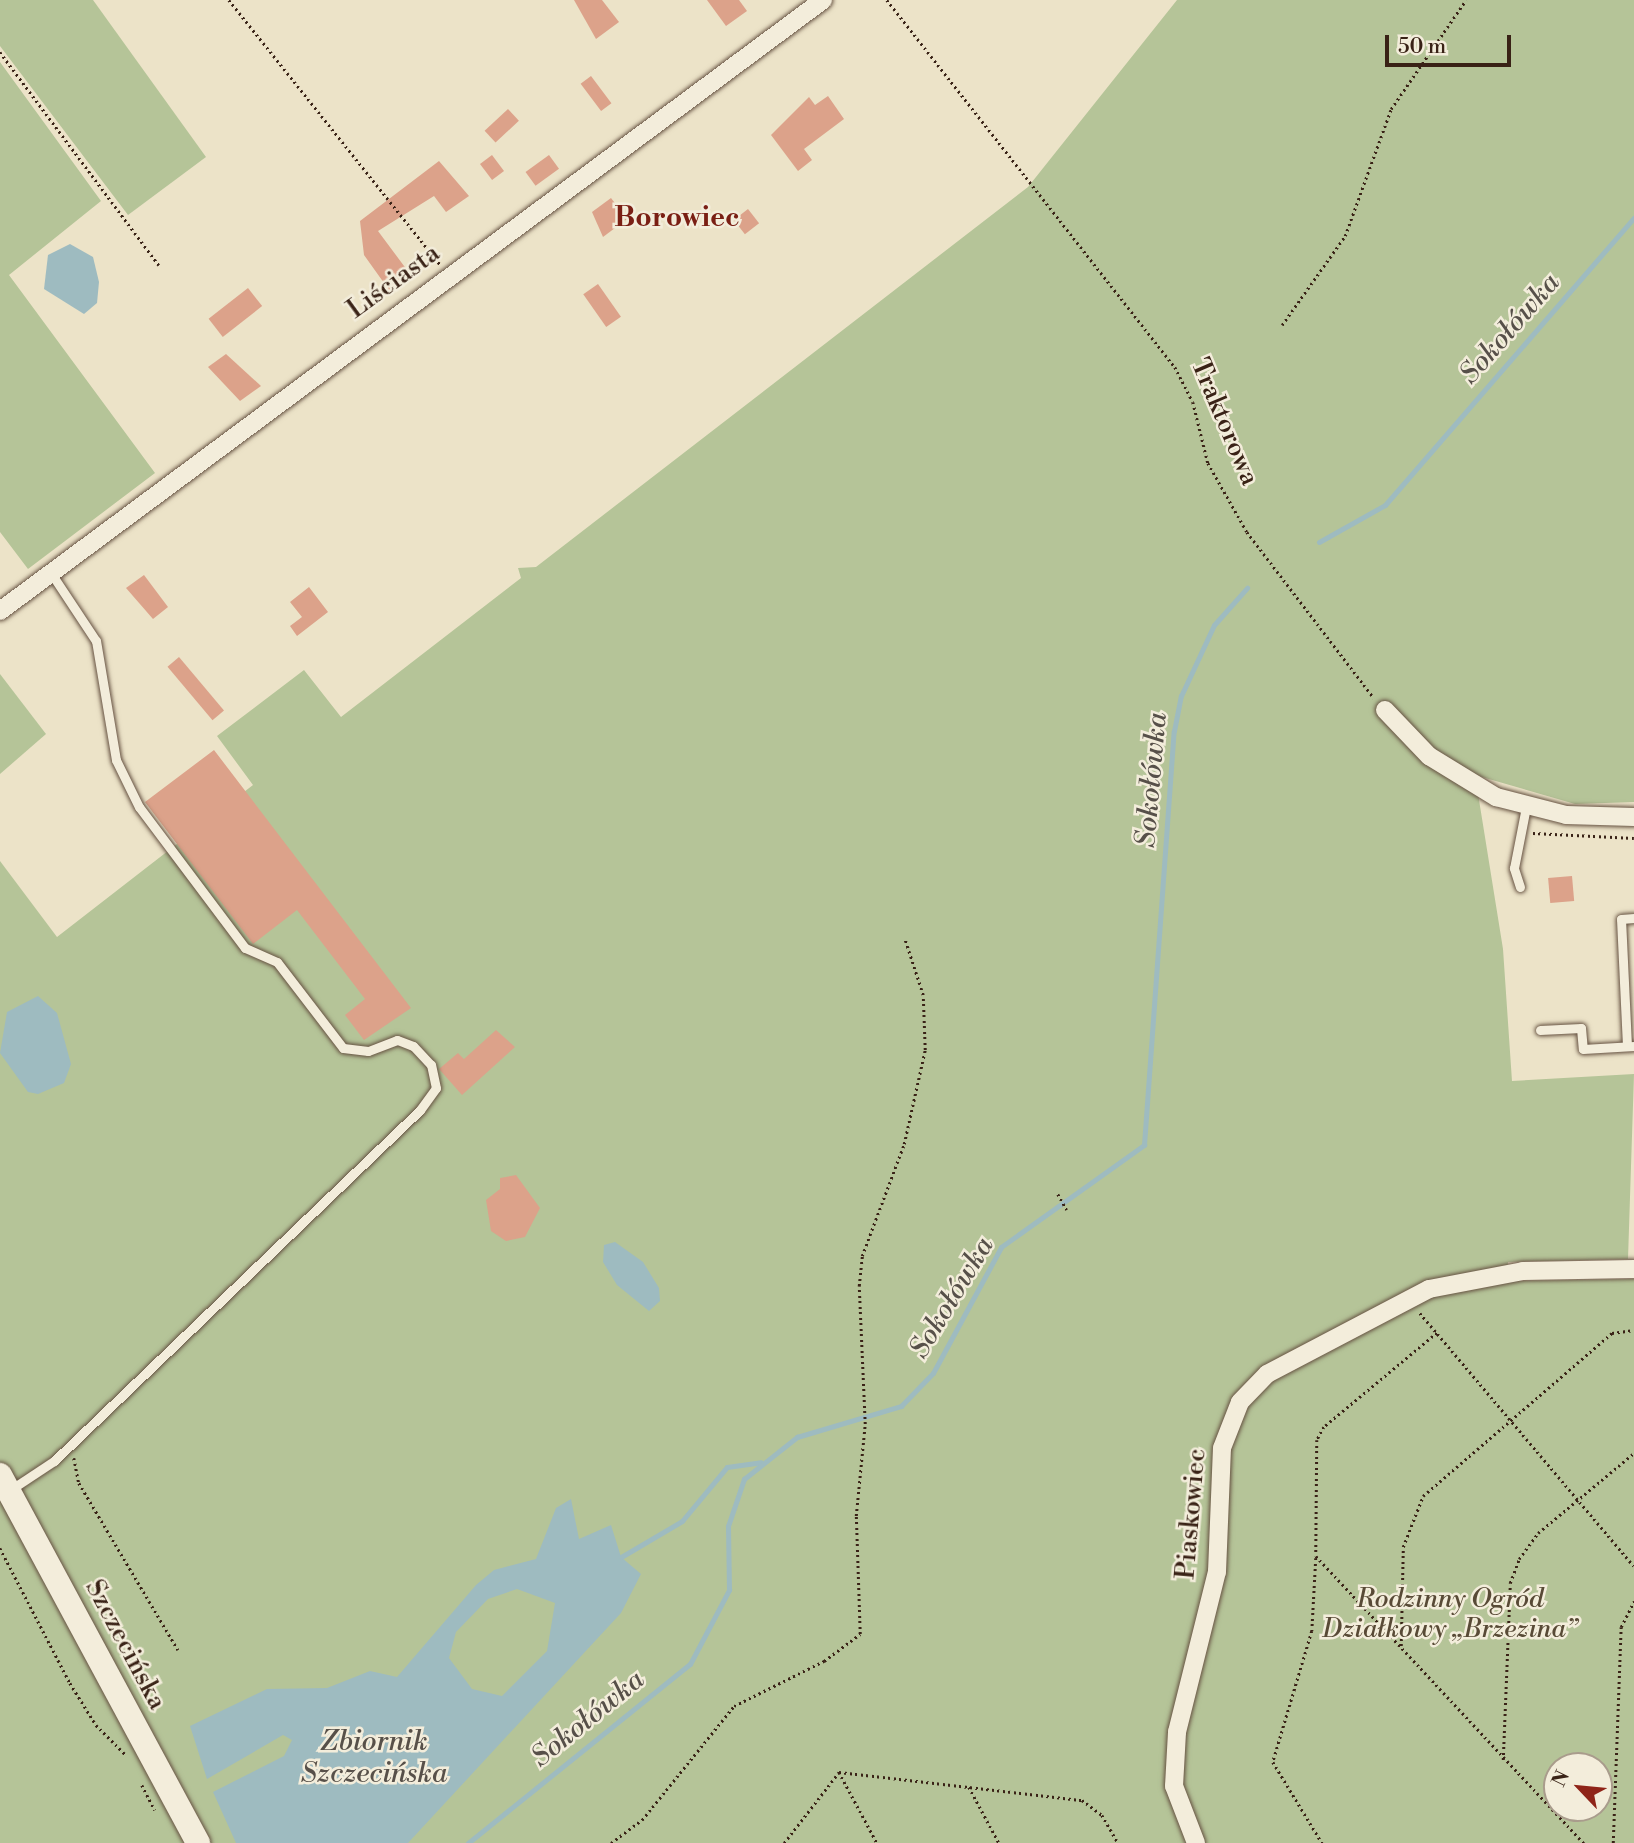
<!DOCTYPE html>
<meta charset="utf-8">
<style>
body{margin:0}
#map{position:relative;width:1634px;height:1843px;overflow:hidden;background:#ece3c8;font-family:"Libre Bodoni",serif}
div>[style]{position:absolute}
.green>*{inset:0;background:#b5c498}
.water>*{inset:0;background:#9ebbc0}
.stream>*{height:5px;margin:-2.5px;padding:0 2.5px;transform-origin:2.5px;border-radius:2.5px;background:#9ebbc0}
.building>*{inset:0;background:#dca28a;transform-origin:0 0}
.path>*{height:2.5px;margin-top:-1.25px;transform-origin:0;background:repeating-linear-gradient(90deg,#392216 0 2px,transparent 0 5.5px)}
.roads{filter:drop-shadow(0 0 2px #665242) drop-shadow(0 0 2px #665242)}
.service>*{height:9px;margin:-4.5px;padding:0 4.5px;transform-origin:4.5px;border-radius:4.5px;background:#f3eddb}
.minor>*{height:18px;margin:-9px;padding:0 9px;transform-origin:9px;border-radius:9px;background:#f3eddb}
.secondary>*{height:24px;margin:-12px;padding:0 12px;transform-origin:12px;border-radius:12px;background:#f3eddb}
span{translate:-50% -50%;white-space:nowrap;text-align:center;line-height:1.15;-webkit-text-stroke:5px #f3eddb;paint-order:stroke}
.street-label{font-size:26px;color:#392216}
.park-label{font-size:26px;color:#584a36;font-style:italic}
.neighbourhood-label{font-size:28px;color:#7a1f14;font-weight:700}
.water-label{font-size:28px;color:#575049;font-style:italic}
.north{position:absolute;left:1543px;top:1752px;width:70px;height:70px;box-sizing:border-box;background:#f3eddb;border:2px solid #a99c8c;border-radius:50%;rotate:296deg;font-size:19px;font-weight:700;line-height:28px;text-align:center;color:#392216}
.north::after{content:'';display:block;margin:auto;width:24px;height:32px;background:#8f2418;clip-path:polygon(50% 0,100% 100%,50% 72%,0 100%)}
.scale{position:absolute;left:1385px;top:35px;width:126px;height:32px;box-sizing:border-box;border:4px solid #392216;border-top:0;padding-left:9px;font-size:21px;line-height:24px;white-space:nowrap;color:#392216;-webkit-text-stroke:5px #f3eddb;paint-order:stroke}
</style>
<div id="map">
<div class="green">
<i style="clip-path:polygon(0 0,93px 0,206px 157px,128px 215px,0 46px)"></i>
<i style="clip-path:polygon(evenodd,1177px 0,1634px 0,1634px 802px,1575px 804px,1475px 775px,1503px 949px,1512px 1081px,1634px 1074px,1628px 1259px,1508px 1262px,1507px 1281px,1634px 1279px,1634px 1843px,0 1843px,0 861px,57px 937px,253px 785px,217px 736px,304px 670px,341px 717px,521px 578px,518px 568px,536px 567px,1028px 187px,1177px 0,1557px 1766px,1599px 1766px,1599px 1808px,1557px 1808px,1557px 1766px)"></i>
<i style="clip-path:polygon(0 62px,101px 201px,9px 275px,155px 473px,28px 569px,0 532px)"></i>
<i style="clip-path:polygon(0 674px,46px 734px,0 774px)"></i>
</div>
<div class="water">
<i style="clip-path:polygon(70px 244px,93px 257px,99px 282px,97px 303px,84px 314px,44px 289px,48px 255px)"></i>
<i style="clip-path:polygon(38px 996px,57px 1013px,71px 1064px,64px 1083px,38px 1094px,28px 1092px,0 1053px,7px 1012px)"></i>
<i style="clip-path:polygon(615px 1242px,643px 1262px,659px 1288px,660px 1301px,649px 1311px,617px 1285px,603px 1262px,604px 1245px)"></i>
<i style="clip-path:polygon(evenodd,571px 1499px,579px 1539px,611px 1525px,621px 1557px,641px 1574px,621px 1613px,408px 1843px,236px 1843px,213px 1792px,284px 1756px,292px 1740px,283px 1735px,207px 1779px,190px 1726px,267px 1689px,327px 1688px,370px 1671px,397px 1677px,476px 1585px,494px 1570px,536px 1559px,556px 1508px,571px 1499px,517px 1589px,555px 1603px,547px 1651px,502px 1696px,472px 1689px,449px 1658px,456px 1632px,488px 1599px,517px 1589px)"></i>
</div>
<div class="stream">
<i style="left:1319px;top:542px;width:76px;rotate:-29.3deg"></i>
<i style="left:1385px;top:505px;width:380px;rotate:-49.1deg"></i>
<i style="left:621px;top:1557px;width:71px;rotate:-30.5deg"></i>
<i style="left:682px;top:1521px;width:70px;rotate:-50.2deg"></i>
<i style="left:727px;top:1467px;width:34px;rotate:-8deg"></i>
<i style="left:468px;top:1843px;width:285px;rotate:-38.9deg"></i>
<i style="left:690px;top:1664px;width:84px;rotate:-62.2deg"></i>
<i style="left:729px;top:1590px;width:64px;rotate:-90.9deg"></i>
<i style="left:728px;top:1526px;width:50px;rotate:-71.2deg"></i>
<i style="left:744px;top:1479px;width:68px;rotate:-38.4deg"></i>
<i style="left:797px;top:1437px;width:109px;rotate:-16.6deg"></i>
<i style="left:901px;top:1406px;width:46px;rotate:-45.9deg"></i>
<i style="left:933px;top:1373px;width:143px;rotate:-61.6deg"></i>
<i style="left:1001px;top:1247px;width:176px;rotate:-35.5deg"></i>
<i style="left:1144px;top:1145px;width:415px;rotate:-85.9deg"></i>
<i style="left:1174px;top:731px;width:36px;rotate:-79deg"></i>
<i style="left:1181px;top:696px;width:78px;rotate:-65.1deg"></i>
<i style="left:1214px;top:625px;width:50px;rotate:-48.3deg"></i>
</div>
<div class="building">
<i style="clip-path:polygon(574px 0,602px 0,619px 22px,596px 39px)"></i>
<i style="clip-path:polygon(707px 0,739px 0,747px 11px,726px 26px)"></i>
<i style="left:591px;top:76px;width:34px;height:13px;rotate:53deg"></i>
<i style="clip-path:polygon(828px 96px,844px 119px,804px 149px,812px 160px,798px 171px,771px 135px,809px 97px,815px 105px)"></i>
<i style="left:508px;top:109px;width:16px;height:32px;rotate:47deg"></i>
<i style="left:492px;top:155px;width:20px;height:15px;rotate:53deg"></i>
<i style="left:549px;top:155px;width:17px;height:29px;rotate:54deg"></i>
<i style="clip-path:polygon(439px 161px,469px 196px,446px 212px,434px 196px,378px 231px,410px 274px,389px 290px,364px 255px,360px 221px)"></i>
<i style="clip-path:polygon(611px 198px,627px 219px,603px 237px,592px 212px)"></i>
<i style="left:748px;top:209px;width:18px;height:18px;rotate:52deg"></i>
<i style="left:598px;top:284px;width:40px;height:18px;rotate:55deg"></i>
<i style="left:248px;top:288px;width:23px;height:50px;rotate:52deg"></i>
<i style="clip-path:polygon(226px 354px,261px 386px,240px 401px,208px 367px)"></i>
<i style="clip-path:polygon(144px 575px,168px 607px,153px 619px,126px 588px)"></i>
<i style="clip-path:polygon(309px 587px,328px 612px,297px 636px,290px 626px,302px 617px,290px 602px)"></i>
<i style="left:179px;top:657px;width:70px;height:15px;rotate:50deg"></i>
<i style="clip-path:polygon(214px 750px,411px 1008px,364px 1040px,345px 1015px,365px 999px,297px 910px,253px 944px,145px 802px)"></i>
<i style="left:1572px;top:876px;width:25px;height:24px;rotate:85deg"></i>
<i style="clip-path:polygon(496px 1030px,515px 1047px,462px 1095px,439px 1069px,458px 1053px,464px 1059px)"></i>
<i style="clip-path:polygon(516px 1175px,540px 1208px,525px 1237px,506px 1241px,491px 1231px,486px 1200px,500px 1189px,500px 1178px)"></i>
</div>
<div class="path">
<i style="left:229px;top:0;width:338px;rotate:51.4deg"></i>
<i style="left:887px;top:0;width:467px;rotate:51.9deg"></i>
<i style="left:1175px;top:367px;width:39px;rotate:63deg"></i>
<i style="left:1193px;top:402px;width:63px;rotate:76.2deg"></i>
<i style="left:1208px;top:463px;width:79px;rotate:60.5deg"></i>
<i style="left:1247px;top:532px;width:209px;rotate:52.6deg"></i>
<i style="left:0;top:52px;width:266px;rotate:53.3deg"></i>
<i style="left:1282px;top:325px;width:109px;rotate:-54.7deg"></i>
<i style="left:1345px;top:236px;width:135px;rotate:-70.1deg"></i>
<i style="left:1391px;top:109px;width:132px;rotate:-55.5deg"></i>
<i style="left:1533px;top:833px;width:101px;rotate:2.8deg"></i>
<i style="left:1058px;top:1194px;width:18px;rotate:61deg"></i>
<i style="left:1420px;top:1313px;width:331px;rotate:49.8deg"></i>
<i style="left:1437px;top:1333px;width:147px;rotate:140.2deg"></i>
<i style="left:1324px;top:1427px;width:15px;rotate:118deg"></i>
<i style="left:1317px;top:1440px;width:116px;rotate:90.5deg"></i>
<i style="left:1316px;top:1556px;width:393px;rotate:47deg"></i>
<i style="left:74px;top:1458px;width:25px;rotate:79deg"></i>
<i style="left:79px;top:1483px;width:194px;rotate:59.3deg"></i>
<i style="left:0;top:1548px;width:152px;rotate:62.6deg"></i>
<i style="left:70px;top:1683px;width:49px;rotate:58.2deg"></i>
<i style="left:96px;top:1725px;width:42px;rotate:45deg"></i>
<i style="left:1316px;top:1558px;width:73px;rotate:93.1deg"></i>
<i style="left:1312px;top:1631px;width:137px;rotate:106.6deg"></i>
<i style="left:1273px;top:1762px;width:95px;rotate:58.8deg"></i>
<i style="left:1401px;top:1646px;width:99px;rotate:-88.8deg"></i>
<i style="left:1403px;top:1547px;width:55px;rotate:-68.6deg"></i>
<i style="left:1423px;top:1496px;width:250px;rotate:-40.8deg"></i>
<i style="left:1612px;top:1333px;width:22px;rotate:-8deg"></i>
<i style="left:1503px;top:1760px;width:177px;rotate:-87.7deg"></i>
<i style="left:1510px;top:1583px;width:26px;rotate:-69deg"></i>
<i style="left:1519px;top:1559px;width:32px;rotate:-54deg"></i>
<i style="left:1538px;top:1533px;width:125px;rotate:-39.8deg"></i>
<i style="left:839px;top:1772px;width:81px;rotate:61.8deg"></i>
<i style="left:142px;top:1785px;width:28px;rotate:63deg"></i>
<i style="left:969px;top:1787px;width:64px;rotate:61.8deg"></i>
<i style="left:611px;top:1843px;width:39px;rotate:-37deg"></i>
<i style="left:642px;top:1820px;width:146px;rotate:-51.1deg"></i>
<i style="left:734px;top:1706px;width:101px;rotate:-26.6deg"></i>
<i style="left:824px;top:1661px;width:45px;rotate:-36.9deg"></i>
<i style="left:860px;top:1634px;width:118px;rotate:-91.9deg"></i>
<i style="left:856px;top:1516px;width:92px;rotate:-84.4deg"></i>
<i style="left:865px;top:1424px;width:138px;rotate:-92.5deg"></i>
<i style="left:859px;top:1286px;width:30px;rotate:-84deg"></i>
<i style="left:862px;top:1256px;width:120px;rotate:-69.4deg"></i>
<i style="left:904px;top:1144px;width:96px;rotate:-77.4deg"></i>
<i style="left:925px;top:1050px;width:55px;rotate:-92.1deg"></i>
<i style="left:923px;top:995px;width:58px;rotate:-108.1deg"></i>
<i style="left:784px;top:1843px;width:90px;rotate:-52.2deg"></i>
<i style="left:839px;top:1772px;width:245px;rotate:6.6deg"></i>
<i style="left:1082px;top:1800px;width:25px;rotate:37deg"></i>
<i style="left:1102px;top:1815px;width:32px;rotate:60deg"></i>
<i style="left:1613px;top:1843px;width:216px;rotate:-87.9deg"></i>
<i style="left:1621px;top:1627px;width:29px;rotate:-63deg"></i>
</div>
<div class="roads">
<div class="service">
<i style="left:1520px;top:887px;width:20px;rotate:-108deg"></i>
<i style="left:1514px;top:868px;width:62px;rotate:-78.9deg"></i>
<i style="left:1540px;top:1030px;width:41px;rotate:-2.8deg"></i>
<i style="left:1581px;top:1028px;width:21px;rotate:85deg"></i>
<i style="left:1583px;top:1049px;width:51px;rotate:-3.4deg"></i>
<i style="left:1627px;top:1046px;width:127px;rotate:-92.7deg"></i>
<i style="left:1621px;top:919px;width:13px;rotate:-4deg"></i>
<i style="left:10px;top:1490px;width:53px;rotate:-33.4deg"></i>
<i style="left:54px;top:1461px;width:507px;rotate:-43.8deg"></i>
<i style="left:420px;top:1110px;width:27px;rotate:-54deg"></i>
<i style="left:436px;top:1088px;width:24px;rotate:-102deg"></i>
<i style="left:431px;top:1065px;width:26px;rotate:-133deg"></i>
<i style="left:413px;top:1046px;width:17px;rotate:-159deg"></i>
<i style="left:397px;top:1040px;width:31px;rotate:159deg"></i>
<i style="left:368px;top:1051px;width:25px;rotate:-173deg"></i>
<i style="left:343px;top:1048px;width:108px;rotate:-127.5deg"></i>
<i style="left:277px;top:962px;width:35px;rotate:-156deg"></i>
<i style="left:245px;top:948px;width:176px;rotate:-126.9deg"></i>
<i style="left:139px;top:807px;width:52px;rotate:-116.1deg"></i>
<i style="left:116px;top:760px;width:121px;rotate:-99.5deg"></i>
<i style="left:96px;top:641px;width:82px;rotate:-123.5deg"></i>
</div>
<div class="minor">
<i style="left:0;top:611px;width:1025px;rotate:-36.59deg"></i>
<i style="left:1385px;top:710px;width:64px;rotate:46.3deg"></i>
<i style="left:1429px;top:756px;width:79px;rotate:31.5deg"></i>
<i style="left:1496px;top:797px;width:72px;rotate:14.4deg"></i>
<i style="left:1566px;top:815px;width:68px;rotate:1.7deg"></i>
<i style="left:1196px;top:1843px;width:61px;rotate:-111.1deg"></i>
<i style="left:1174px;top:1786px;width:54px;rotate:-86.8deg"></i>
<i style="left:1177px;top:1732px;width:165px;rotate:-76deg"></i>
<i style="left:1217px;top:1572px;width:124px;rotate:-87.7deg"></i>
<i style="left:1222px;top:1448px;width:49px;rotate:-68.6deg"></i>
<i style="left:1240px;top:1402px;width:39px;rotate:-46deg"></i>
<i style="left:1267px;top:1374px;width:183px;rotate:-27.7deg"></i>
<i style="left:1429px;top:1289px;width:96px;rotate:-10.8deg"></i>
<i style="left:1523px;top:1271px;width:111px;rotate:-1deg"></i>
</div>
<div class="secondary">
<i style="left:0;top:1475px;width:418px;rotate:61.7deg"></i>
</div>
</div>
<div class="street-label">
<span style="left:394px;top:282px;rotate:-36deg">Liściasta</span>
<span style="left:1224px;top:422px;rotate:67deg">Traktorowa</span>
<span style="left:1192px;top:1514px;rotate:-85deg">Piaskowiec</span>
<span style="left:125px;top:1645px;rotate:62deg">Szczecińska</span>
</div>
<div class="park-label">
<span style="left:1450px;top:1615px">Rodzinny Ogród<br>Działkowy „Brzezina”</span>
</div>
<div class="neighbourhood-label">
<span style="left:677px;top:218px">Borowiec</span>
</div>
<div class="water-label">
<span style="left:1510px;top:329px;rotate:-49deg">Sokołówka</span>
<span style="left:1152px;top:780px;rotate:-85deg">Sokołówka</span>
<span style="left:952px;top:1298px;rotate:-59deg">Sokołówka</span>
<span style="left:588px;top:1719px;rotate:-39deg">Sokołówka</span>
<span style="left:374px;top:1758px">Zbiornik<br>Szczecińska</span>
</div>
<div class="north">N</div>
<div class="scale">50 m</div>
</div>
